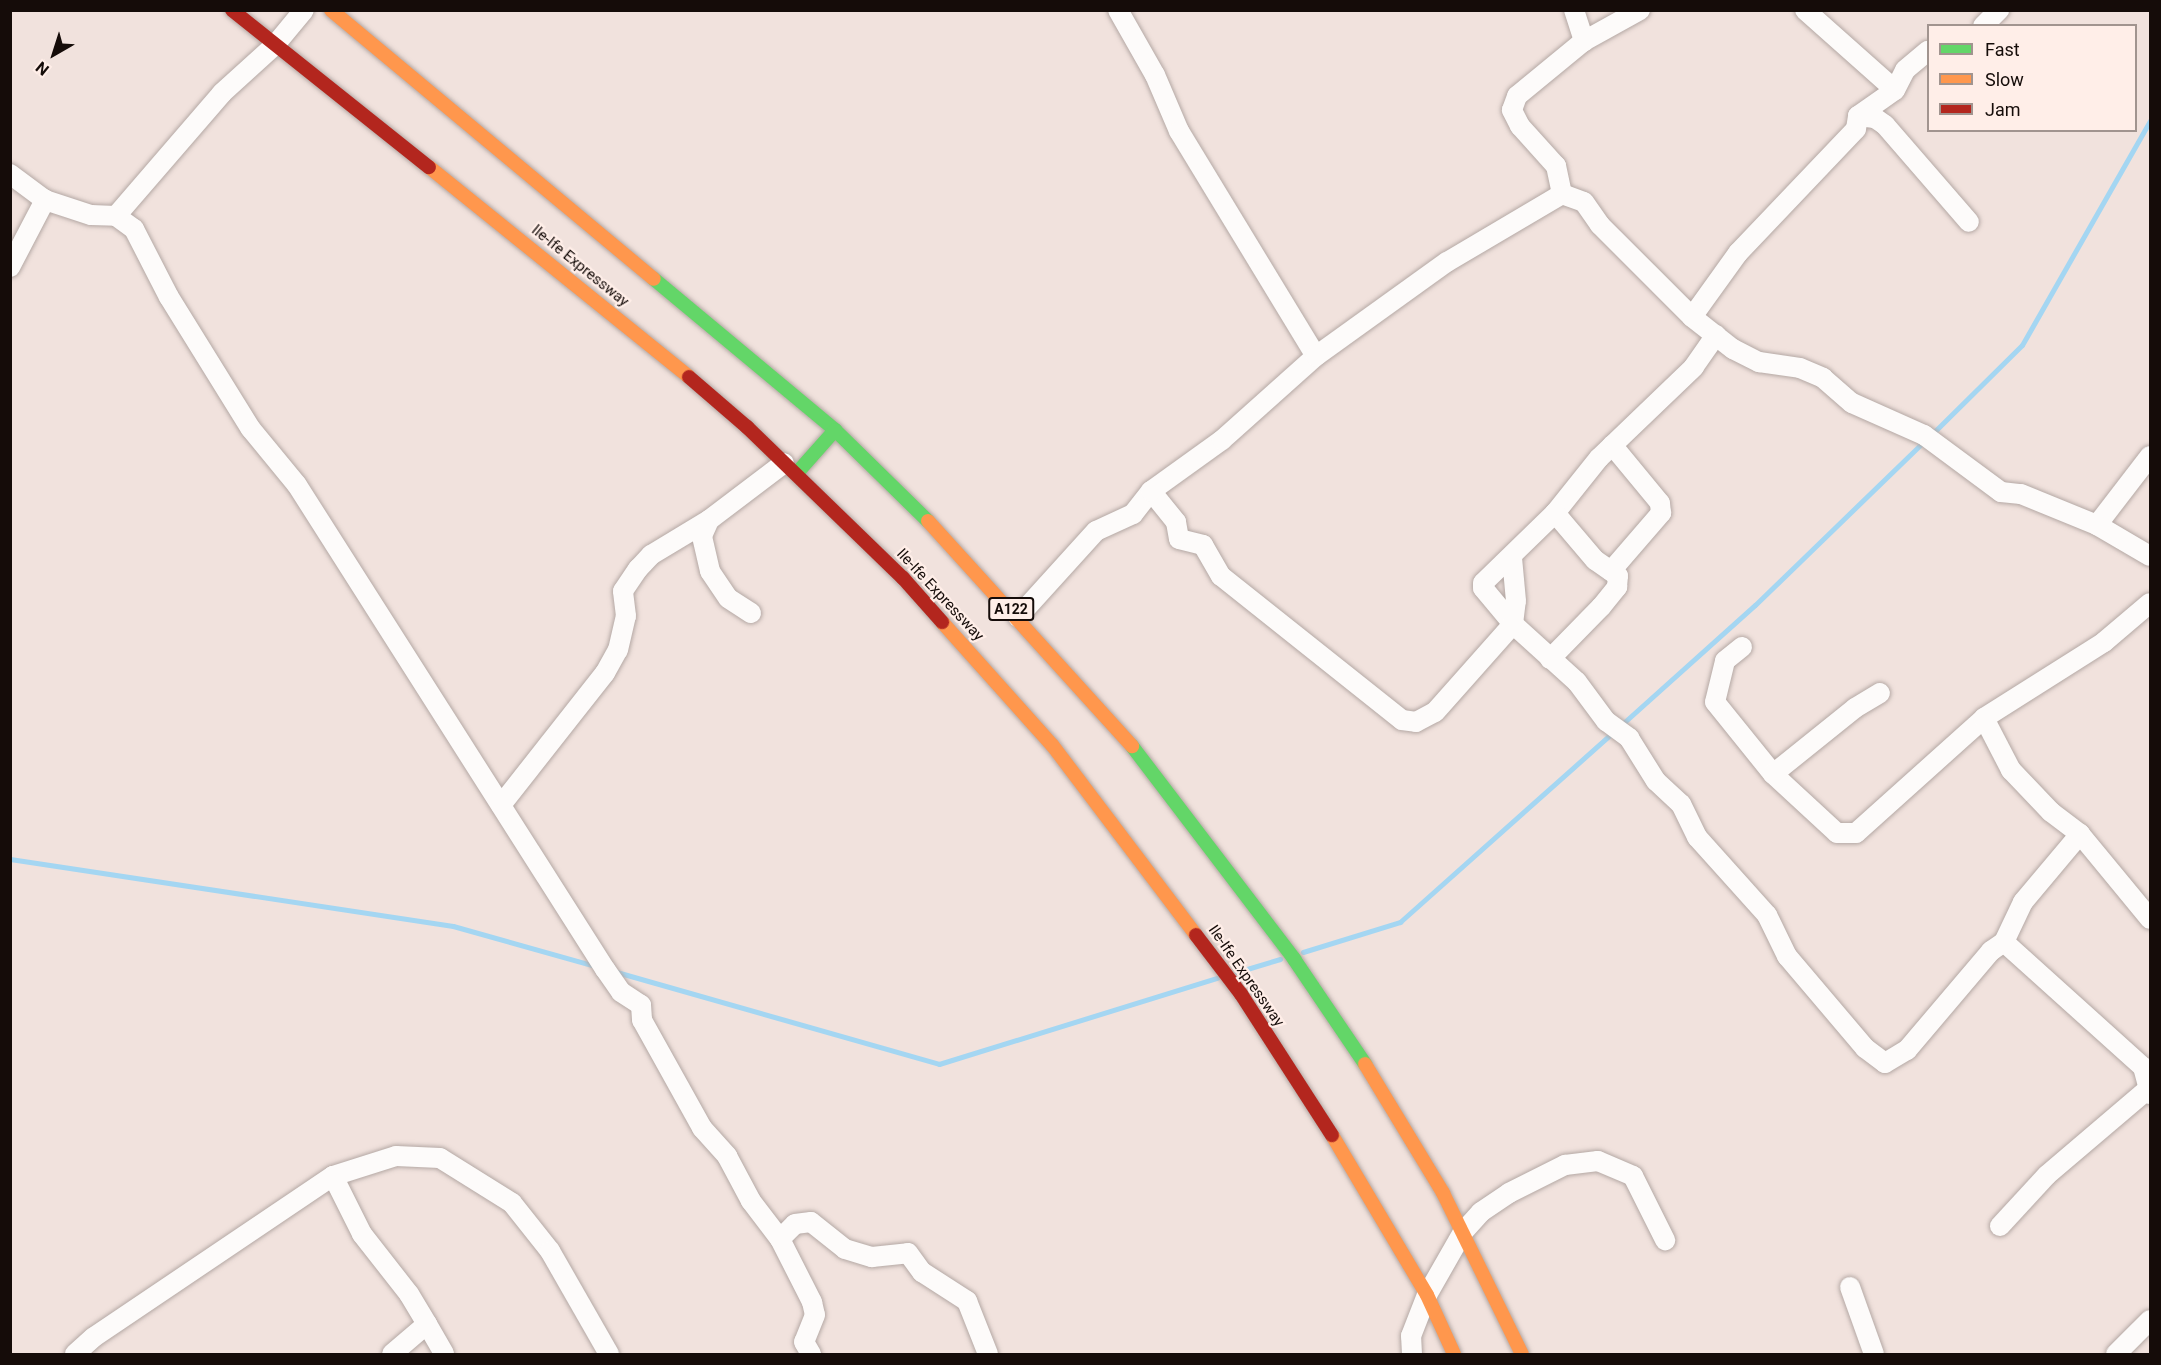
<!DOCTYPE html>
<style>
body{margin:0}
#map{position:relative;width:2161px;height:1365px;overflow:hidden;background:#f1e2dd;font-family:Roboto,sans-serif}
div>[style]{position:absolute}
.stream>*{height:5px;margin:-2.5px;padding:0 2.5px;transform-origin:2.5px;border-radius:2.5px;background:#a4d6f2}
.roads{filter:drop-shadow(0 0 2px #b4a8a4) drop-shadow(0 0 2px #b4a8a4)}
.street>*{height:20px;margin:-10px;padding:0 10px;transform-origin:10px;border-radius:10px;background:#fdfbfa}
.fast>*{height:14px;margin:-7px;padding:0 7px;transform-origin:7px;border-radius:7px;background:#63d668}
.slow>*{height:14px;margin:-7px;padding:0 7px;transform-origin:7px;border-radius:7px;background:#ff974d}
.jam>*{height:14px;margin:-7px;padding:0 7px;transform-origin:7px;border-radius:7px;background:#b3261e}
span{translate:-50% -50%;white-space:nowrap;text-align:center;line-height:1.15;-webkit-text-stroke:4.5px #ffeee8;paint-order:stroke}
.shield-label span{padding:2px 4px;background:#ffeee8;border:2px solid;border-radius:4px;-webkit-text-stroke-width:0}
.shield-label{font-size:14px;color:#150c09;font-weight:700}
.street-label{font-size:15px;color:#150c09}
.frame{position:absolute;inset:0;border:12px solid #150c09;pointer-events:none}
.legend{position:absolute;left:1927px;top:24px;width:210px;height:108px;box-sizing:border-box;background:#ffeee8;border:2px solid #a1948f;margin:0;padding:8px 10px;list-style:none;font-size:18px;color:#150c09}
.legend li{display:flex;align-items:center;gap:12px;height:30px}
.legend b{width:30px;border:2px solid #a1948f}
.north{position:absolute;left:24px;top:24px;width:60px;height:60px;-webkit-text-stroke:4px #ffeee8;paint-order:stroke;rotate:219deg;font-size:16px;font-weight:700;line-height:24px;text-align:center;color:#150c09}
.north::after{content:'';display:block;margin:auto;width:21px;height:27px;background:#150c09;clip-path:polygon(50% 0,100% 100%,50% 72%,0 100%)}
</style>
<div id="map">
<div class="stream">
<i style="left:1931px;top:435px;width:128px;rotate:-44.7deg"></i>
<i style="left:2022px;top:345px;width:258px;rotate:-60.3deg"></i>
<i style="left:1620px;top:726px;width:181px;rotate:-41.9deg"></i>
<i style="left:1755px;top:605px;width:235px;rotate:-44.1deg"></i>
<i style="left:10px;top:859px;width:448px;rotate:8.6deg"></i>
<i style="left:453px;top:926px;width:148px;rotate:15.7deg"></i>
<i style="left:1303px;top:952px;width:102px;rotate:-17.2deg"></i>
<i style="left:1400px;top:922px;width:285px;rotate:-41.7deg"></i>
<i style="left:613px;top:971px;width:339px;rotate:15.9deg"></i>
<i style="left:939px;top:1064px;width:291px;rotate:-17.2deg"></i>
<i style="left:1237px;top:972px;width:45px;rotate:-16.8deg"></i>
</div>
<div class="roads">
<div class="street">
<i style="left:1118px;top:10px;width:75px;rotate:60.4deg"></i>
<i style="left:1155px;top:75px;width:61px;rotate:66.8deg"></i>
<i style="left:1179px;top:131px;width:263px;rotate:58.7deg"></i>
<i style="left:1574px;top:10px;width:33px;rotate:72deg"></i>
<i style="left:1805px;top:10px;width:120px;rotate:41.6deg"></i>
<i style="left:1983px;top:26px;width:23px;rotate:-45deg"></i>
<i style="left:1858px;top:116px;width:17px;rotate:7deg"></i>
<i style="left:1875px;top:118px;width:12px;rotate:35deg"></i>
<i style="left:1885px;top:125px;width:128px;rotate:49.1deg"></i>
<i style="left:10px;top:174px;width:44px;rotate:36.6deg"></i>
<i style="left:45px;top:200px;width:48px;rotate:18.1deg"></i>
<i style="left:91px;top:215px;width:25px;rotate:2deg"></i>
<i style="left:116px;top:216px;width:22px;rotate:36deg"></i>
<i style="left:134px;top:229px;width:76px;rotate:62.8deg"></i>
<i style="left:169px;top:297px;width:155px;rotate:58.2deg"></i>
<i style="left:251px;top:429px;width:72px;rotate:50.6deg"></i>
<i style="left:297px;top:485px;width:574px;rotate:57.53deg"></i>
<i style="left:605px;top:969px;width:28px;rotate:55deg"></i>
<i style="left:621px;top:992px;width:24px;rotate:33deg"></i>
<i style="left:641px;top:1005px;width:15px;rotate:86deg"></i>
<i style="left:642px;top:1020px;width:124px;rotate:60.9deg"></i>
<i style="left:702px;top:1128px;width:38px;rotate:48deg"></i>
<i style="left:727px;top:1156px;width:51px;rotate:61.9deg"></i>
<i style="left:751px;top:1201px;width:48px;rotate:52.7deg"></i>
<i style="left:780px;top:1239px;width:71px;rotate:63.1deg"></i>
<i style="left:812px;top:1302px;width:13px;rotate:77deg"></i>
<i style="left:815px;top:1315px;width:29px;rotate:112deg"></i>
<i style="left:804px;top:1342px;width:14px;rotate:60deg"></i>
<i style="left:1562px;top:194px;width:29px;rotate:-102deg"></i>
<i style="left:1556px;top:166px;width:54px;rotate:-132deg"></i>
<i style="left:1520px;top:126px;width:18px;rotate:-117deg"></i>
<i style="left:1512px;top:110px;width:15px;rotate:-70deg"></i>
<i style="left:1517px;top:96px;width:87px;rotate:-39.4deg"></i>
<i style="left:1584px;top:41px;width:64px;rotate:-29deg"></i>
<i style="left:116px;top:216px;width:162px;rotate:-49.2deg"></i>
<i style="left:222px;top:93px;width:72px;rotate:-42.2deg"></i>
<i style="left:275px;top:45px;width:45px;rotate:-50.4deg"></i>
<i style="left:10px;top:267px;width:76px;rotate:-62.4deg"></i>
<i style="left:1692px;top:317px;width:79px;rotate:-54.3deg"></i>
<i style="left:1738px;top:253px;width:171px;rotate:-46.4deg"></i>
<i style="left:1856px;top:129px;width:13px;rotate:-81deg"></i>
<i style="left:1858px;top:116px;width:45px;rotate:-35.1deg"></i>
<i style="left:1895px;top:90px;width:22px;rotate:-63deg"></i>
<i style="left:1905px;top:70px;width:30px;rotate:-40deg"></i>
<i style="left:1716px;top:335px;width:39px;rotate:125deg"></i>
<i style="left:1694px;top:367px;width:132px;rotate:136.2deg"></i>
<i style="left:1599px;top:458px;width:70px;rotate:128.7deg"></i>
<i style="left:1555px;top:513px;width:100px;rotate:135.8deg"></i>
<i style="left:1483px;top:583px;width:5px;rotate:90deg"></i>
<i style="left:1483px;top:588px;width:47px;rotate:50.2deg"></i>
<i style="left:1513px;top:624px;width:86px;rotate:42.2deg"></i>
<i style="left:1577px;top:682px;width:49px;rotate:53.4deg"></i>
<i style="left:1606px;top:721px;width:29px;rotate:36deg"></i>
<i style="left:1629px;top:738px;width:51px;rotate:57.9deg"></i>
<i style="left:1656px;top:781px;width:34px;rotate:43deg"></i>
<i style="left:1681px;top:804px;width:37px;rotate:64deg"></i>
<i style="left:1697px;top:837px;width:105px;rotate:48.1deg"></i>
<i style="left:1767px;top:915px;width:46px;rotate:64deg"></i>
<i style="left:1787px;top:956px;width:121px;rotate:49.7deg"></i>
<i style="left:1865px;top:1048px;width:25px;rotate:37deg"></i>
<i style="left:1885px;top:1063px;width:26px;rotate:-31deg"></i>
<i style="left:1907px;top:1050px;width:130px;rotate:-49.7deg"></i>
<i style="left:1991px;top:951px;width:16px;rotate:-35deg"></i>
<i style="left:2004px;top:942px;width:187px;rotate:42deg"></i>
<i style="left:2143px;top:1067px;width:28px;rotate:75deg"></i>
<i style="left:1151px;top:491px;width:40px;rotate:51deg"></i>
<i style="left:1176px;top:522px;width:17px;rotate:80deg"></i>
<i style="left:1179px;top:539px;width:25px;rotate:14deg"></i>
<i style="left:1203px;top:545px;width:36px;rotate:60deg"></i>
<i style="left:1221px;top:576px;width:231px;rotate:38.5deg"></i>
<i style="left:1402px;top:720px;width:14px;rotate:8deg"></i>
<i style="left:1416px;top:722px;width:21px;rotate:-28deg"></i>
<i style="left:1435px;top:712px;width:118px;rotate:-48.4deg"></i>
<i style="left:1513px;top:624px;width:23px;rotate:-83deg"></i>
<i style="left:1516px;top:601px;width:43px;rotate:-95.3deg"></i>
<i style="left:2097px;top:525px;width:87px;rotate:-52.5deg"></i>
<i style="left:1611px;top:571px;width:77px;rotate:-49.2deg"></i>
<i style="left:1661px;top:513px;width:10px;rotate:-96deg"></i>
<i style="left:1660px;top:503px;width:75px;rotate:-129.6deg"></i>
<i style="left:751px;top:613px;width:27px;rotate:-147deg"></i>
<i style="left:728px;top:598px;width:32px;rotate:-124deg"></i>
<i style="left:710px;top:571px;width:36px;rotate:-103deg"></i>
<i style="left:702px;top:536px;width:17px;rotate:-66deg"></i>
<i style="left:709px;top:520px;width:94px;rotate:-37.2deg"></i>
<i style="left:1018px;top:617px;width:116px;rotate:-47.8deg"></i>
<i style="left:1096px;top:531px;width:41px;rotate:-24.7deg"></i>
<i style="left:1133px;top:514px;width:29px;rotate:-52deg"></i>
<i style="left:1151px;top:491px;width:87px;rotate:-35.7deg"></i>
<i style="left:1222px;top:440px;width:126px;rotate:-41.8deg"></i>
<i style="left:1316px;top:356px;width:161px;rotate:-35.7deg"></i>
<i style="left:1447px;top:262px;width:134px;rotate:-30.6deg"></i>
<i style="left:1562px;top:194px;width:23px;rotate:20deg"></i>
<i style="left:1584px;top:202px;width:28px;rotate:55deg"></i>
<i style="left:1600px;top:225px;width:130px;rotate:45deg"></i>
<i style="left:1692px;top:317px;width:52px;rotate:38deg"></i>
<i style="left:1733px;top:349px;width:29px;rotate:27deg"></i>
<i style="left:1759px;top:362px;width:41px;rotate:8.3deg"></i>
<i style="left:1800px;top:368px;width:25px;rotate:23deg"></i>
<i style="left:1823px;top:378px;width:38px;rotate:41deg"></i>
<i style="left:1852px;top:403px;width:79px;rotate:24deg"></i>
<i style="left:1924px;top:435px;width:96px;rotate:36.5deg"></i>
<i style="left:2001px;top:492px;width:20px;rotate:6deg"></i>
<i style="left:2021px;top:494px;width:82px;rotate:22.2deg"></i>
<i style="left:2097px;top:525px;width:61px;rotate:30.3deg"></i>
<i style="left:1742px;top:647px;width:22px;rotate:141deg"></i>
<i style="left:1725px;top:661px;width:42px;rotate:103.7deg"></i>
<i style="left:1715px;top:702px;width:92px;rotate:51.1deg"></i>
<i style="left:1773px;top:774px;width:87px;rotate:42.7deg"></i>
<i style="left:1837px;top:833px;width:19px"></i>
<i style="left:1856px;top:833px;width:172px;rotate:-41.9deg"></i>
<i style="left:1984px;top:718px;width:142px;rotate:-32.3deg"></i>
<i style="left:2104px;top:642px;width:60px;rotate:-40.3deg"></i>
<i style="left:1550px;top:659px;width:73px;rotate:-45.6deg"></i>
<i style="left:1601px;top:607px;width:26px;rotate:-51deg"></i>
<i style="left:1617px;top:587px;width:11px;rotate:-85deg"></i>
<i style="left:1618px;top:576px;width:28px;rotate:-145deg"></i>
<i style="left:1595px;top:560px;width:62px;rotate:-130.4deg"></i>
<i style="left:1984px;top:718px;width:59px;rotate:62.6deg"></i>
<i style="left:2011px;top:770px;width:58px;rotate:46.4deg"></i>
<i style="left:2051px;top:812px;width:36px;rotate:37deg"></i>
<i style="left:2080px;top:834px;width:110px;rotate:50.5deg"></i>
<i style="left:1773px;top:774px;width:105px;rotate:-38.8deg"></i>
<i style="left:1855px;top:708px;width:29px;rotate:-31deg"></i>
<i style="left:501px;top:805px;width:168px;rotate:-51.8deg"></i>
<i style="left:605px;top:673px;width:26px;rotate:-61deg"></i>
<i style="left:618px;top:650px;width:35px;rotate:-77deg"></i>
<i style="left:626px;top:616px;width:25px;rotate:-97deg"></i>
<i style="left:623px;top:591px;width:27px;rotate:-56deg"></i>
<i style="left:638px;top:569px;width:19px;rotate:-47deg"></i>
<i style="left:651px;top:555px;width:68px;rotate:-31.1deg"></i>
<i style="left:2004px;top:942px;width:44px;rotate:-64.6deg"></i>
<i style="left:2023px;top:902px;width:89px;rotate:-50deg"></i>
<i style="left:333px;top:1176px;width:65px;rotate:63.4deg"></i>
<i style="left:362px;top:1234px;width:76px;rotate:51.9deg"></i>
<i style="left:409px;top:1294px;width:35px;rotate:59deg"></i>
<i style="left:427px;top:1324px;width:46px;rotate:139.4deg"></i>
<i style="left:2000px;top:1226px;width:69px;rotate:-47.3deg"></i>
<i style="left:2047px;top:1175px;width:131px;rotate:-40.4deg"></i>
<i style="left:780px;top:1239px;width:21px;rotate:-45deg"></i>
<i style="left:795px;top:1224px;width:16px;rotate:-7deg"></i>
<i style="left:811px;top:1222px;width:43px;rotate:38.5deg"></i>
<i style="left:845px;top:1249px;width:28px;rotate:17deg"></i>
<i style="left:872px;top:1257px;width:36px;rotate:-6deg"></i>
<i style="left:908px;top:1253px;width:24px;rotate:54deg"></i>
<i style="left:922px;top:1272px;width:54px;rotate:32.8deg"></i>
<i style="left:967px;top:1301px;width:57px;rotate:68.4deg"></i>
<i style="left:1850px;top:1287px;width:71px;rotate:70.3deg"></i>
<i style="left:427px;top:1324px;width:34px;rotate:60deg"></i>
<i style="left:75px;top:1354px;width:25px;rotate:-42deg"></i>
<i style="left:94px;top:1337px;width:288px;rotate:-34deg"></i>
<i style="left:333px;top:1176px;width:66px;rotate:-17.6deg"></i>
<i style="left:396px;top:1156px;width:44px;rotate:2.6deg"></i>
<i style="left:440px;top:1158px;width:85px;rotate:32deg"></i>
<i style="left:512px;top:1203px;width:61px;rotate:51.6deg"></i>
<i style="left:550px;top:1251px;width:119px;rotate:60.2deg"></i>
<i style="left:1412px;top:1354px;width:18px;rotate:-93deg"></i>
<i style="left:1411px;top:1336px;width:44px;rotate:-68.7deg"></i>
<i style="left:1427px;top:1295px;width:73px;rotate:-60.3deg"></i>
<i style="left:1463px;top:1232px;width:27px;rotate:-48deg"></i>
<i style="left:1481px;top:1212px;width:34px;rotate:-34deg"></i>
<i style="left:1509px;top:1193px;width:63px;rotate:-26.6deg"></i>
<i style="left:1565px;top:1165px;width:33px;rotate:-7deg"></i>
<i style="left:1598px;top:1161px;width:38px;rotate:23deg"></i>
<i style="left:1633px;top:1176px;width:72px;rotate:63.4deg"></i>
<i style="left:2116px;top:1354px;width:48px;rotate:-45deg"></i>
</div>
<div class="fast">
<i style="left:654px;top:279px;width:236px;rotate:39.8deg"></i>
<i style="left:835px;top:430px;width:130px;rotate:44.4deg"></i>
<i style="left:796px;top:474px;width:59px;rotate:-48.4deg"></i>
<i style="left:1132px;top:746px;width:268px;rotate:52.7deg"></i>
<i style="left:1294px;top:959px;width:127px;rotate:55.9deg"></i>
</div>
<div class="slow">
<i style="left:331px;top:10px;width:420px;rotate:39.8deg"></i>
<i style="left:429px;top:167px;width:334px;rotate:38.9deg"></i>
<i style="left:928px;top:521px;width:304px;rotate:47.8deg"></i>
<i style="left:942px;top:622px;width:166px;rotate:48.2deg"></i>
<i style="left:1053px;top:746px;width:237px;rotate:52.9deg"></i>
<i style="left:1365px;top:1064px;width:151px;rotate:58.8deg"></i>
<i style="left:1443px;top:1193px;width:179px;rotate:63.9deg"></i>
<i style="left:1332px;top:1135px;width:186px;rotate:59.3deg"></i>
<i style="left:1427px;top:1295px;width:65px;rotate:65.4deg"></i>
</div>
<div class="jam">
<i style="left:232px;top:10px;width:252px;rotate:38.6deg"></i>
<i style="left:689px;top:377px;width:77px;rotate:40.8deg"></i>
<i style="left:747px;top:427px;width:217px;rotate:44.1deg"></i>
<i style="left:903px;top:578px;width:59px;rotate:48.4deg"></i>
<i style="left:1196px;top:935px;width:74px;rotate:52.7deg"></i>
<i style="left:1241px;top:994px;width:168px;rotate:57.2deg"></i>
</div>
</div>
<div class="shield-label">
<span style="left:1011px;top:609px">A122</span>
</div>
<div class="street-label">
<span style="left:580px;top:266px;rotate:39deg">Ile-Ife Expressway</span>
<span style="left:940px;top:595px;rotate:47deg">Ile-Ife Expressway</span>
<span style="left:1246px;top:976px;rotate:55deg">Ile-Ife Expressway</span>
</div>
<div class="frame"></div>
<ul class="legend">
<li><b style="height:8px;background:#63d668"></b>Fast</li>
<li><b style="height:8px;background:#ff974d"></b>Slow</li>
<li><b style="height:8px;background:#b3261e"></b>Jam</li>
</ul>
<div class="north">N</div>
</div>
